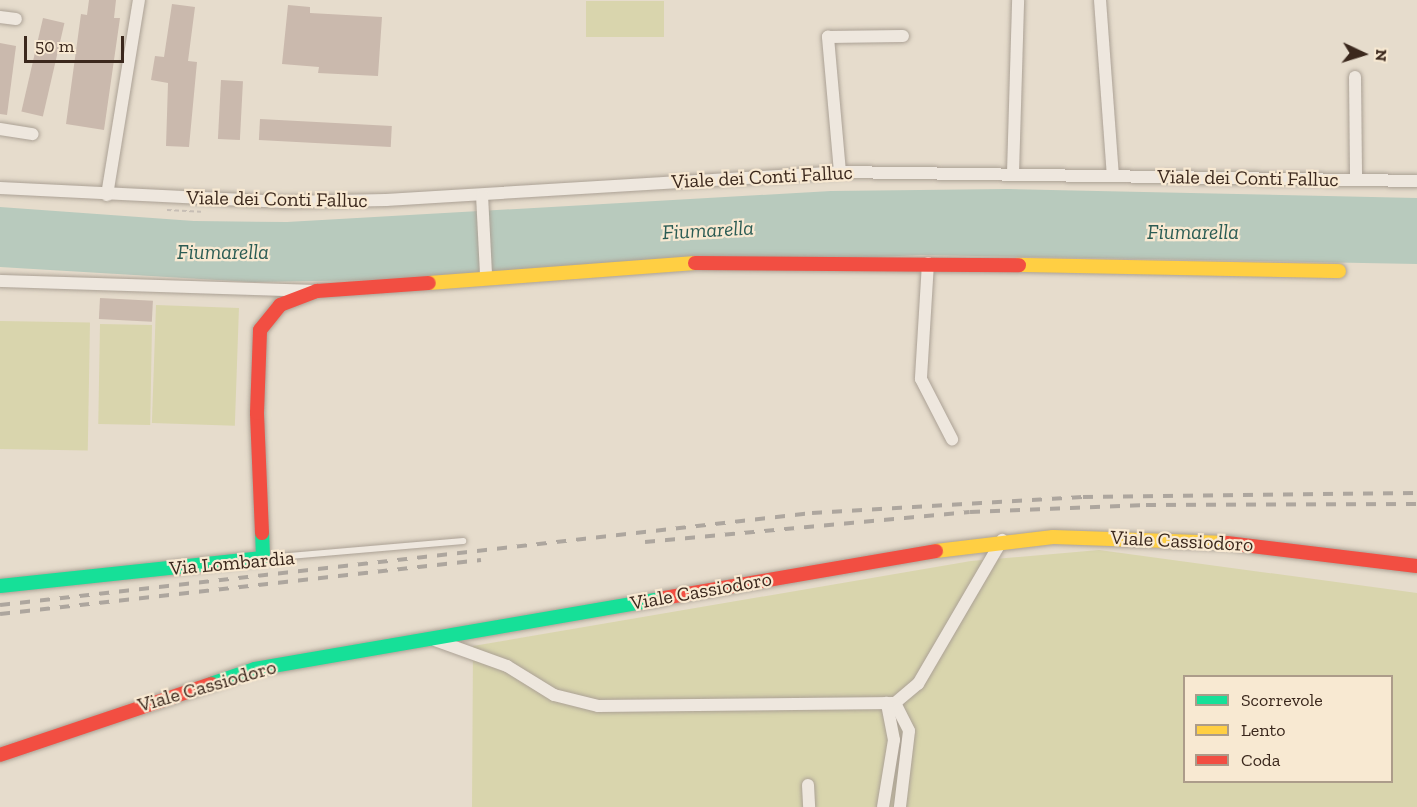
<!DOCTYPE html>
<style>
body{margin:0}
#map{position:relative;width:1417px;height:807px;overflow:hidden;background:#e6dccc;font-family:"Zilla Slab",serif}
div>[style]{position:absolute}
.green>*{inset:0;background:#d9d5ad;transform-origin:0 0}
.water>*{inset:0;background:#b8cabd}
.building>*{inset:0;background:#cab9ad;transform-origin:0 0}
.path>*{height:2px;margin-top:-1px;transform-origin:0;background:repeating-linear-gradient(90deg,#c7beb5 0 4.5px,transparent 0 7.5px)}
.roads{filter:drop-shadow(0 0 2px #aba195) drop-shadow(0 0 2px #aba195)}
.lane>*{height:6px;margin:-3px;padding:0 3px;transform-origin:3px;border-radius:3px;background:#eee7de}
.street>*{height:12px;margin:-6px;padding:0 6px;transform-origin:6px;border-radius:6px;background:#eee7de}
.fast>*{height:14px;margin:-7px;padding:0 7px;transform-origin:7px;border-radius:7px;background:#16e098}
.slow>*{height:14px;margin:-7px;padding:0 7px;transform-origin:7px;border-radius:7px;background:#ffcf43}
.jam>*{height:14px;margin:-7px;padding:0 7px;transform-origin:7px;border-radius:7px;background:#f24e42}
.rail>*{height:4px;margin-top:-2px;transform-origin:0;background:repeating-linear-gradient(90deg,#ada69e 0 10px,transparent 0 20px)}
span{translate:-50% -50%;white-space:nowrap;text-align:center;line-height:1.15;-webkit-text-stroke:4.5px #f8e9d2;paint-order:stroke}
.street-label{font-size:20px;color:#3b281d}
.water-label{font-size:21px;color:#2b5c54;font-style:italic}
.legend{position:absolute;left:1183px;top:675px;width:210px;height:108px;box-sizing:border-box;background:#f8e9d2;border:2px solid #ac9c8a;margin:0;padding:8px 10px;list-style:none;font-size:18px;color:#3b281d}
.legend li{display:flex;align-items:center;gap:12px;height:30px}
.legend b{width:30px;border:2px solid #ac9c8a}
.north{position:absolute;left:1333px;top:24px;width:60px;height:60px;-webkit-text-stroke:4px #f8e9d2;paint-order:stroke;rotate:94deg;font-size:16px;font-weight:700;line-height:24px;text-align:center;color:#3b281d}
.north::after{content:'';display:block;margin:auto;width:21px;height:27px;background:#3b281d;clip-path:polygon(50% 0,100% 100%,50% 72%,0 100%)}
.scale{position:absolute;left:24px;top:36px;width:100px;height:27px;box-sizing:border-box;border:3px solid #3b281d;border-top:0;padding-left:8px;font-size:18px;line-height:21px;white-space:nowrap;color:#3b281d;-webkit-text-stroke:4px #f8e9d2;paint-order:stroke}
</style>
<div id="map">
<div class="green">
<i style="left:664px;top:1px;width:36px;height:78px;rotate:90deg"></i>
<i style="left:156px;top:305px;width:83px;height:118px;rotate:2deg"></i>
<i style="left:0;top:321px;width:90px;height:128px;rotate:1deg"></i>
<i style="left:100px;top:324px;width:52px;height:100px;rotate:1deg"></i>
<i style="clip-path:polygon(evenodd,1099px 550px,1417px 593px,1417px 807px,472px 807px,473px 646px,971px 561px,1099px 550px,1184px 676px,1392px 676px,1392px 782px,1184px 782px,1184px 676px)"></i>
</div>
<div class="water">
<i style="clip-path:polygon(1008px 189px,1417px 198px,1417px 264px,921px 255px,377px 280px,251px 282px,0 267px,0 207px,194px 221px,287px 222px,831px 191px)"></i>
</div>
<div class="building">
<i style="clip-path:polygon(89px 0,116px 0,114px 18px,120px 18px,104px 130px,66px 124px,81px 14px,87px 15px)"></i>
<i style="clip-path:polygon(172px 4px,195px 7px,188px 61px,197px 62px,189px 147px,166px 146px,168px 83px,151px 80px,155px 56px,164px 57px)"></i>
<i style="clip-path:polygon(288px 5px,310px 7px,310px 13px,382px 17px,378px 76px,318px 73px,319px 67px,282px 64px)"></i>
<i style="left:43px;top:18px;width:22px;height:96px;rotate:13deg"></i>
<i style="clip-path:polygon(0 43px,16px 46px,7px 115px,0 114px)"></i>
<i style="left:221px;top:80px;width:22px;height:59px;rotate:3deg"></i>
<i style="left:260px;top:119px;width:132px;height:21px;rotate:3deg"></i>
<i style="left:100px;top:298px;width:53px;height:21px;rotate:3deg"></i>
</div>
<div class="path">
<i style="left:167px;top:210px;width:34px;rotate:3deg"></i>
</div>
<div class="roads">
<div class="lane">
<i style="left:266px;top:558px;width:198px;rotate:-4.9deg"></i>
</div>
<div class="street">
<i style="left:1100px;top:0;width:176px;rotate:85.8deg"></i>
<i style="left:0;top:17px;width:16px;rotate:7deg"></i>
<i style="left:1355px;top:77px;width:103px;rotate:89.4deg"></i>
<i style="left:0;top:129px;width:33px;rotate:9deg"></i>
<i style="left:840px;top:172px;width:136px;rotate:-95.1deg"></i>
<i style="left:828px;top:37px;width:75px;rotate:-0.8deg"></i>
<i style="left:1013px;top:173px;width:173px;rotate:-88.3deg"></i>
<i style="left:0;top:188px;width:285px;rotate:2.8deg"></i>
<i style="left:285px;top:202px;width:101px;rotate:-1.1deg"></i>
<i style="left:386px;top:200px;width:455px;rotate:-3.5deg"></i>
<i style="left:840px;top:172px;width:577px;rotate:0.89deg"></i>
<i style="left:107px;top:195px;width:198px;rotate:-80.7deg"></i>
<i style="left:482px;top:195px;width:79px;rotate:87.1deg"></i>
<i style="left:928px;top:263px;width:116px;rotate:93.5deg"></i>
<i style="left:921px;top:379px;width:68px;rotate:62.7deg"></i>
<i style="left:0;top:281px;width:311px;rotate:1.8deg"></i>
<i style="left:435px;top:640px;width:77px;rotate:19.9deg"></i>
<i style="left:507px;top:666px;width:55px;rotate:31.7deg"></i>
<i style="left:554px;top:695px;width:45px;rotate:14deg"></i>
<i style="left:598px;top:706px;width:297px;rotate:-0.6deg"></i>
<i style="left:895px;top:703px;width:30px;rotate:-40deg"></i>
<i style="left:918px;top:684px;width:167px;rotate:-59.7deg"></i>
<i style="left:895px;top:703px;width:31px;rotate:63deg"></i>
<i style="left:909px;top:731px;width:77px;rotate:96.8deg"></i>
<i style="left:808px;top:785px;width:22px;rotate:87deg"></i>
<i style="left:883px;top:807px;width:68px;rotate:-80.7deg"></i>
<i style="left:894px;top:740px;width:38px;rotate:-101deg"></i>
</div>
<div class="fast">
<i style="left:0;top:586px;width:264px;rotate:-6.1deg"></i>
<i style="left:263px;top:558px;width:25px;rotate:-92deg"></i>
<i style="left:211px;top:684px;width:46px;rotate:-18.8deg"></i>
<i style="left:255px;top:669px;width:415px;rotate:-9.8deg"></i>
</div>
<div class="slow">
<i style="left:1019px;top:265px;width:320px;rotate:1.1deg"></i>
<i style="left:429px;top:283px;width:267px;rotate:-4.3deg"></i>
<i style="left:936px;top:551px;width:118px;rotate:-6.8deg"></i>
<i style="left:1053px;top:537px;width:174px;rotate:2deg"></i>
</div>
<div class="jam">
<i style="left:695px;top:263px;width:324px;rotate:0.4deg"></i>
<i style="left:262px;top:533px;width:120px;rotate:-92.4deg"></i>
<i style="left:257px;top:413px;width:83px;rotate:-87.9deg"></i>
<i style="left:260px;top:330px;width:32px;rotate:-51deg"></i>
<i style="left:280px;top:305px;width:40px;rotate:-21deg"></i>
<i style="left:317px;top:291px;width:112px;rotate:-4.1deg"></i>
<i style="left:1227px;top:543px;width:191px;rotate:6.9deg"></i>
<i style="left:664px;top:598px;width:276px;rotate:-9.8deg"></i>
<i style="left:0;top:755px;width:223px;rotate:-18.6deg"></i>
</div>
</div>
<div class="rail">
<i style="left:645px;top:542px;width:326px;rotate:-5.3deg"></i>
<i style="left:970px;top:512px;width:176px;rotate:-2.3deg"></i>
<i style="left:1146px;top:505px;width:271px;rotate:-0.2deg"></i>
<i style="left:0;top:605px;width:817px;rotate:-6.46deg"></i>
<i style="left:812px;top:513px;width:271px;rotate:-3.4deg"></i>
<i style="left:1083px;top:497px;width:334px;rotate:-0.7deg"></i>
<i style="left:0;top:614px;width:484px;rotate:-6.4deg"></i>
</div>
<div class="street-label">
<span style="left:762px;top:177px;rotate:-3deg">Viale dei Conti Falluc</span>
<span style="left:1248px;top:178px;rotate:1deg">Viale dei Conti Falluc</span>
<span style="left:277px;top:199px;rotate:1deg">Viale dei Conti Falluc</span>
<span style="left:1182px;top:541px;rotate:3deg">Viale Cassiodoro</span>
<span style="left:232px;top:563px;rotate:-5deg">Via Lombardia</span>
<span style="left:701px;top:591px;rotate:-10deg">Viale Cassiodoro</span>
<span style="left:207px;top:686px;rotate:-16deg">Viale Cassiodoro</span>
</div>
<div class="water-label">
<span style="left:708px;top:230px;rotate:-3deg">Fiumarella</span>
<span style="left:1193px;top:232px">Fiumarella</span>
<span style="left:223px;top:252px">Fiumarella</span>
</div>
<ul class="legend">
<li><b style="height:8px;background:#16e098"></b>Scorrevole</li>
<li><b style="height:8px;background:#ffcf43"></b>Lento</li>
<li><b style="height:8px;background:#f24e42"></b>Coda</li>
</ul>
<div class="north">N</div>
<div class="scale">50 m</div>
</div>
